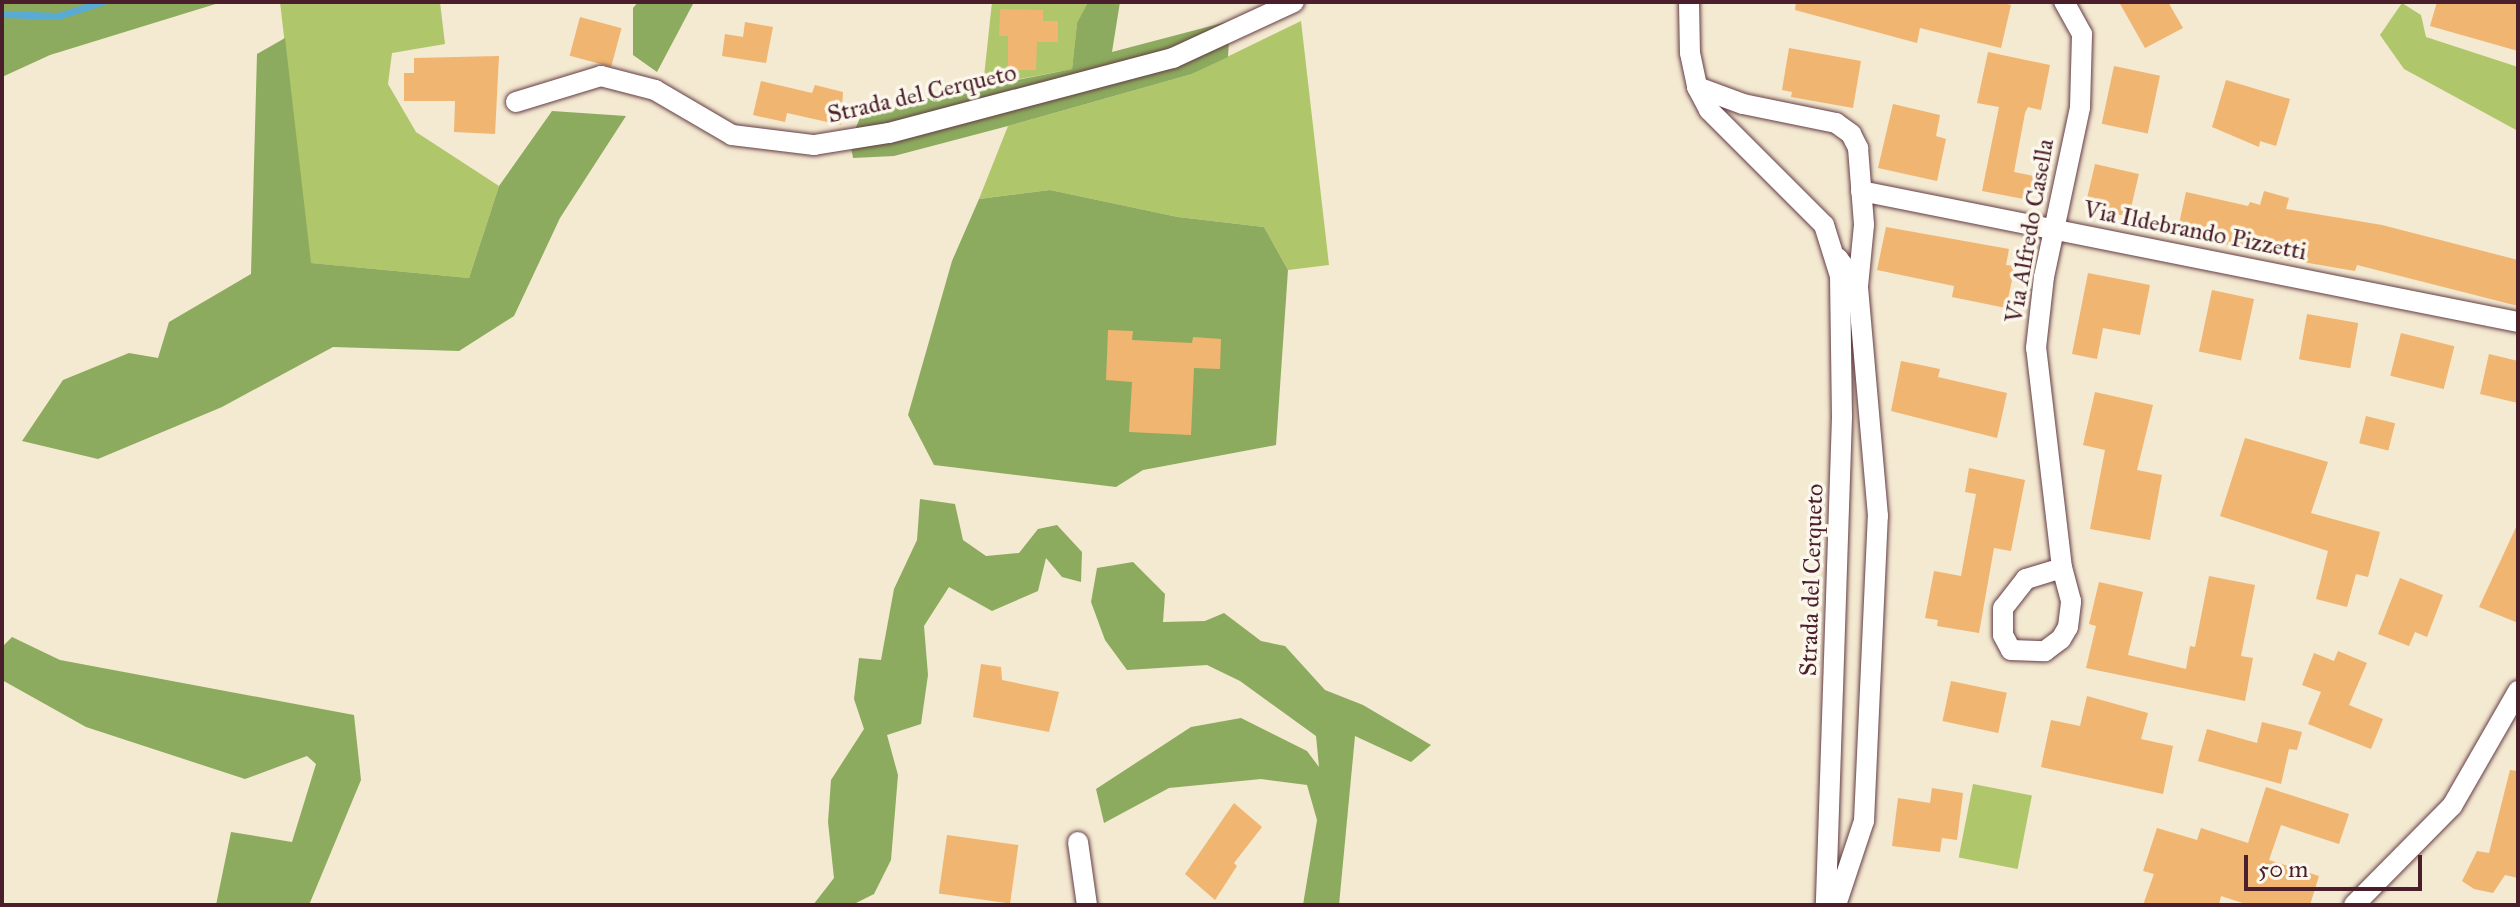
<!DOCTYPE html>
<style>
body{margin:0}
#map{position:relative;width:2520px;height:907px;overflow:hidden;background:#f4e9d1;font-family:"IM FELL Great Primer",serif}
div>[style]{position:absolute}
.green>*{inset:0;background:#b0c66a;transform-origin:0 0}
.forest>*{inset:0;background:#8cab5e}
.stream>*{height:7px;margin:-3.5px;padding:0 3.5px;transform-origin:3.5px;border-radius:3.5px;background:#59abd4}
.building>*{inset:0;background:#efb571;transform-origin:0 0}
.roads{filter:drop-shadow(0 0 2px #643d44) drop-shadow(0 0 2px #643d44)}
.street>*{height:20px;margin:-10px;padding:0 10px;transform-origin:10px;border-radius:10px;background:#fff}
span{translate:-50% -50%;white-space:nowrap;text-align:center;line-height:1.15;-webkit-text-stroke:7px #fbf7ec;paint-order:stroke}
.street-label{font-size:24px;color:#4a1f2b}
.frame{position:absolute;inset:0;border:4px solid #4a1f2b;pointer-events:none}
.scale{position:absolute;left:2244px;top:855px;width:178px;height:36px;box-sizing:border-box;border:4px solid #4a1f2b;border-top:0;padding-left:10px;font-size:24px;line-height:28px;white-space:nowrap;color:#4a1f2b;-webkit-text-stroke:6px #fbf7ec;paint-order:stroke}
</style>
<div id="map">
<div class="green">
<i style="clip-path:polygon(280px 2px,440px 2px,445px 44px,392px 53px,388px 84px,416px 132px,499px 186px,469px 278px,310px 263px)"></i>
<i style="clip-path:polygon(992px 2px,1088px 2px,1077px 24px,1072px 69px,983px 86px)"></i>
<i style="clip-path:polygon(2402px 3px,2421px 15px,2426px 37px,2518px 67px,2518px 131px,2404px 69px,2380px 35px)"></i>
<i style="clip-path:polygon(1301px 21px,1329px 265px,1288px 270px,1264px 227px,1178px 217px,1050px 190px,979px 199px,1008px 126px,1192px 74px)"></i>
<i style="left:1973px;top:784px;width:60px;height:75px;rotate:11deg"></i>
</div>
<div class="forest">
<i style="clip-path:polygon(2px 2px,222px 2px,50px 55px,2px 77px)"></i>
<i style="clip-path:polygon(638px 2px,694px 2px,657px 72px,633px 55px,633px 8px)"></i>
<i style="clip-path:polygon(1088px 2px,1120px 2px,1112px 52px,1230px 21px,1228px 57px,1192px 74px,1008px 126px,894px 156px,853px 158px,850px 141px,863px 111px,1072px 69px,1077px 23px)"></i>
<i style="clip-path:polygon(285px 38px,311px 263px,469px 278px,499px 186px,552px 111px,626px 116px,560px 218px,514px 316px,459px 351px,333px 347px,222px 407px,98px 459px,22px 441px,63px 380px,129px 353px,158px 358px,169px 322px,251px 274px,257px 54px)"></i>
<i style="clip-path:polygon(1050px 190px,1178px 217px,1264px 227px,1288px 270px,1276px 445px,1143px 470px,1116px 487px,934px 465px,908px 415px,952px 261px,979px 199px)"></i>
<i style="clip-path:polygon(920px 499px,955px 504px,963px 540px,986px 556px,1019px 553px,1038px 529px,1057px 525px,1082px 552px,1081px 582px,1062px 577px,1046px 558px,1038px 591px,992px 611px,949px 587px,924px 626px,928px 675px,921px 724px,887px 735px,898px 775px,891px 860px,874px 894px,852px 905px,813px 905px,834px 878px,828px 822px,831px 780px,864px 729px,854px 699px,859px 658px,881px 660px,894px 589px,917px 540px)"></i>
<i style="clip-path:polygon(1133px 562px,1165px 594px,1163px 622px,1205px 621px,1224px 613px,1261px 641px,1285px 646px,1325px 690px,1363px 705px,1431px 745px,1411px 762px,1355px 736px,1339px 905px,1303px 905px,1317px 820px,1307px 785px,1261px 779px,1169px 788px,1104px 823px,1096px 789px,1191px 727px,1241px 718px,1307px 751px,1319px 767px,1316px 736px,1240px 681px,1207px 665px,1127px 670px,1105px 640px,1091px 602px,1097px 568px)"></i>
<i style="clip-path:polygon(12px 637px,60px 660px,354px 715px,361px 780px,309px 905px,216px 905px,231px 832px,292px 842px,316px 764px,307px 756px,245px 779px,86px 727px,2px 680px,2px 647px)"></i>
</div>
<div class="stream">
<i style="left:2px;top:14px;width:56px;rotate:2deg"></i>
<i style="left:58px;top:16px;width:46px;rotate:-17.7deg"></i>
</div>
<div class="building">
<i style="clip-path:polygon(1796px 2px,2000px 2px,2011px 5px,2001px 48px,1920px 28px,1917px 43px,1795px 10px)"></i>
<i style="clip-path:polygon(2119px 2px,2168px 2px,2183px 28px,2145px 48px)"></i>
<i style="clip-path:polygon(2437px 2px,2518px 2px,2518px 51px,2430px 26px)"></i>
<i style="clip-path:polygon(1000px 9px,1043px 10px,1043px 21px,1058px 21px,1058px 42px,1037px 42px,1036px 70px,1008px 70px,1008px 36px,999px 36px)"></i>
<i style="left:580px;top:17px;width:43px;height:40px;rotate:15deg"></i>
<i style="clip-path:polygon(745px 22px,773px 27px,766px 63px,722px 56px,725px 34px,743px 37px)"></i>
<i style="clip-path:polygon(1789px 48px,1861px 61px,1853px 108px,1791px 97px,1792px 92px,1782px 90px)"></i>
<i style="clip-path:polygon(1988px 52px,2050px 65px,2041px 110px,2028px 107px,2025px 113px,2014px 172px,2034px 176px,2029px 200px,1982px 191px,1999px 107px,1977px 103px)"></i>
<i style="clip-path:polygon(499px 56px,495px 134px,454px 132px,455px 101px,404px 101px,404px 73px,414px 73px,414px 58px)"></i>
<i style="left:2114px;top:66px;width:47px;height:59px;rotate:12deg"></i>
<i style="clip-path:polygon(2226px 80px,2290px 99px,2276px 146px,2260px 141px,2259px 147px,2212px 127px)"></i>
<i style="clip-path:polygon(761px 81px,812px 93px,815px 85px,843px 92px,841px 125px,787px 113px,785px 122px,753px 115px)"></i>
<i style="clip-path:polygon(1893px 104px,1940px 115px,1936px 136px,1946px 139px,1937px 181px,1878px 168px)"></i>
<i style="left:2095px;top:164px;width:45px;height:44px;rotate:13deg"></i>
<i style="clip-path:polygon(2264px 191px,2289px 198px,2286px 209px,2382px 225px,2518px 260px,2518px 306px,2357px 265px,2355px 271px,2291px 260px,2177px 233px,2186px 192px,2248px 206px,2250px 202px,2260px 205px)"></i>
<i style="clip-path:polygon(1886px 227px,2009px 249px,2006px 265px,2015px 266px,2006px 308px,1952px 297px,1954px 286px,1877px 270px)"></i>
<i style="clip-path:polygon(2088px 273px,2150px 285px,2140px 335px,2103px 328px,2097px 359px,2072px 354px)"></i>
<i style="left:2212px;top:290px;width:43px;height:63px;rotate:12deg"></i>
<i style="left:2307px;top:314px;width:52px;height:46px;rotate:10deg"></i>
<i style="clip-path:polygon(1108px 330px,1133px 331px,1132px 340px,1192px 343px,1193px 337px,1221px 339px,1220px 369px,1194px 368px,1191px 435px,1129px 432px,1132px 382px,1106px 380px)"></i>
<i style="left:2401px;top:333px;width:55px;height:44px;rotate:14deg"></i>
<i style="clip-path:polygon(2489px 354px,2518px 361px,2518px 403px,2480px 394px)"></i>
<i style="clip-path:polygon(1901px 361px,1940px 369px,1938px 377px,2007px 393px,1997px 438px,1891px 411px)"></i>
<i style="clip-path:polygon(2095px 392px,2153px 405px,2137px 470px,2162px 475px,2150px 540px,2090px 529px,2105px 450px,2083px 445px)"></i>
<i style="left:2366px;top:416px;width:30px;height:28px;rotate:14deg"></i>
<i style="clip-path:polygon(2245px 438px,2328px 462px,2311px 513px,2380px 532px,2368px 577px,2356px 574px,2347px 607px,2316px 599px,2328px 551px,2220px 516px)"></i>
<i style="clip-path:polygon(1969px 468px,2025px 480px,2011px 551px,1994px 548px,1979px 633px,1937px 626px,1938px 620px,1925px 618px,1934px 571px,1961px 576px,1976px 494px,1965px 492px)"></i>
<i style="clip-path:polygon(2518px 523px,2518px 623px,2479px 607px)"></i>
<i style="clip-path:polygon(2209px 576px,2255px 585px,2241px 656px,2253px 658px,2245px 701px,2086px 668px,2096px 626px,2089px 624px,2099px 582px,2143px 592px,2128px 655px,2186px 669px,2190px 646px,2195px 647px)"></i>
<i style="clip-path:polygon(2400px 578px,2443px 595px,2427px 637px,2415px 632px,2409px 646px,2378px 634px)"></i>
<i style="clip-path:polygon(2338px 651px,2367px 663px,2349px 705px,2383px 719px,2371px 749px,2308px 724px,2321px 692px,2302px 685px,2314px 653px,2334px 661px)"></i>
<i style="clip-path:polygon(981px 664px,1001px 667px,1002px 680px,1059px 692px,1049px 732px,973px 717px)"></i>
<i style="left:1951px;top:681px;width:57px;height:41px;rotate:12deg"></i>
<i style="clip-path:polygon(2087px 696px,2148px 713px,2141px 739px,2173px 746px,2163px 794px,2041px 767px,2051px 720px,2080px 726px)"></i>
<i style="clip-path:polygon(2262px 722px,2302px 732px,2297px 750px,2289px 749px,2281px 784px,2198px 761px,2207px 729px,2257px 743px)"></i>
<i style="clip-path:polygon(2510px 770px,2518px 771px,2518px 878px,2505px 875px,2493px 893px,2474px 889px,2462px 881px,2477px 851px,2489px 853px)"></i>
<i style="clip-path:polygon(2266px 787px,2349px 814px,2339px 844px,2281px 825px,2269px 860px,2319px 876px,2310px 905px,2249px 905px,2221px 896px,2219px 905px,2143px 905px,2154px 874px,2143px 871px,2157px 828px,2197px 840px,2201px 828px,2248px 843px)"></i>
<i style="clip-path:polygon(1932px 788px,1963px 793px,1957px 840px,1942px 838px,1940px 852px,1892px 846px,1898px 798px,1930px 803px)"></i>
<i style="clip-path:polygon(1234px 803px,1262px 827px,1234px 863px,1237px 866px,1215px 900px,1185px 874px)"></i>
<i style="left:947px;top:835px;width:72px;height:59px;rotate:8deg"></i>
</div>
<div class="roads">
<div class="street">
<i style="left:1689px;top:2px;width:51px;rotate:88.9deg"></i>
<i style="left:1690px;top:53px;width:35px;rotate:78deg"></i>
<i style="left:1697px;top:87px;width:26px;rotate:62deg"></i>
<i style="left:1709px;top:110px;width:163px;rotate:45deg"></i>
<i style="left:1824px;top:225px;width:53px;rotate:72.6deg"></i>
<i style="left:1840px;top:276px;width:141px;rotate:89.2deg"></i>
<i style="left:1842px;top:417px;width:488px;rotate:91.9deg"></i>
<i style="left:1697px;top:87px;width:49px;rotate:20.3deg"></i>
<i style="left:1743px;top:104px;width:95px;rotate:11.5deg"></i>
<i style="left:1836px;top:123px;width:19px;rotate:36deg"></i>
<i style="left:1851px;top:134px;width:16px;rotate:63deg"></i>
<i style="left:1858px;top:148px;width:77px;rotate:85.5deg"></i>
<i style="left:1864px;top:225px;width:61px;rotate:95.6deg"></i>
<i style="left:516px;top:102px;width:89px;rotate:-17deg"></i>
<i style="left:601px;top:76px;width:56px;rotate:14.5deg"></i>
<i style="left:655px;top:90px;width:89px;rotate:30.3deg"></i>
<i style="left:732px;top:135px;width:83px;rotate:7deg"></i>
<i style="left:814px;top:145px;width:76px;rotate:-9.1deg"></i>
<i style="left:889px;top:133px;width:294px;rotate:-14.8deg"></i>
<i style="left:1173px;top:58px;width:133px;rotate:-24.8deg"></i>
<i style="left:1861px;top:191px;width:670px;rotate:11.28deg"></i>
<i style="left:2062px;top:568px;width:38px;rotate:163deg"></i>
<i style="left:2026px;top:579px;width:37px;rotate:128deg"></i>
<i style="left:2003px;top:608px;width:27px;rotate:90deg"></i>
<i style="left:2003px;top:635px;width:17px;rotate:62deg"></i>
<i style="left:2011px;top:650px;width:34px;rotate:2deg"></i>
<i style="left:2045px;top:651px;width:20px;rotate:-37deg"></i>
<i style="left:2061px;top:639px;width:14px;rotate:-60deg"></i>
<i style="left:2068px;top:627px;width:26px;rotate:-83deg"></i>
<i style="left:2071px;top:601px;width:34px;rotate:-105deg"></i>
<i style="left:2062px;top:568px;width:222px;rotate:-96.7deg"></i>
<i style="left:2036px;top:348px;width:71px;rotate:-83.6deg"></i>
<i style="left:2044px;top:277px;width:174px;rotate:-78deg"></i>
<i style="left:2080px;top:107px;width:73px;rotate:-88.4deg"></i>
<i style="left:2082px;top:34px;width:37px;rotate:-119deg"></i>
<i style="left:1078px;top:842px;width:64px;rotate:81.9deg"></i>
<i style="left:1836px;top:905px;width:89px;rotate:-71.6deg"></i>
<i style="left:1864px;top:821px;width:305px;rotate:-87.4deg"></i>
<i style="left:1878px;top:516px;width:231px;rotate:-95deg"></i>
<i style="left:1858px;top:286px;width:34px;rotate:-126deg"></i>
<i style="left:2354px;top:905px;width:139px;rotate:-45.3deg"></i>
<i style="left:2452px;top:806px;width:133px;rotate:-60.1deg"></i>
</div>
</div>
<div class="street-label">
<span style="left:922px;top:94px;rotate:-13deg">Strada del Cerqueto</span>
<span style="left:2030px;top:231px;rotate:-80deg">Via Alfredo Casella</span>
<span style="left:2195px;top:231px;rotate:11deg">Via Ildebrando Pizzetti</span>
<span style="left:1812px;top:580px;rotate:-88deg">Strada del Cerqueto</span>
</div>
<div class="frame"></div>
<div class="scale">50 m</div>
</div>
